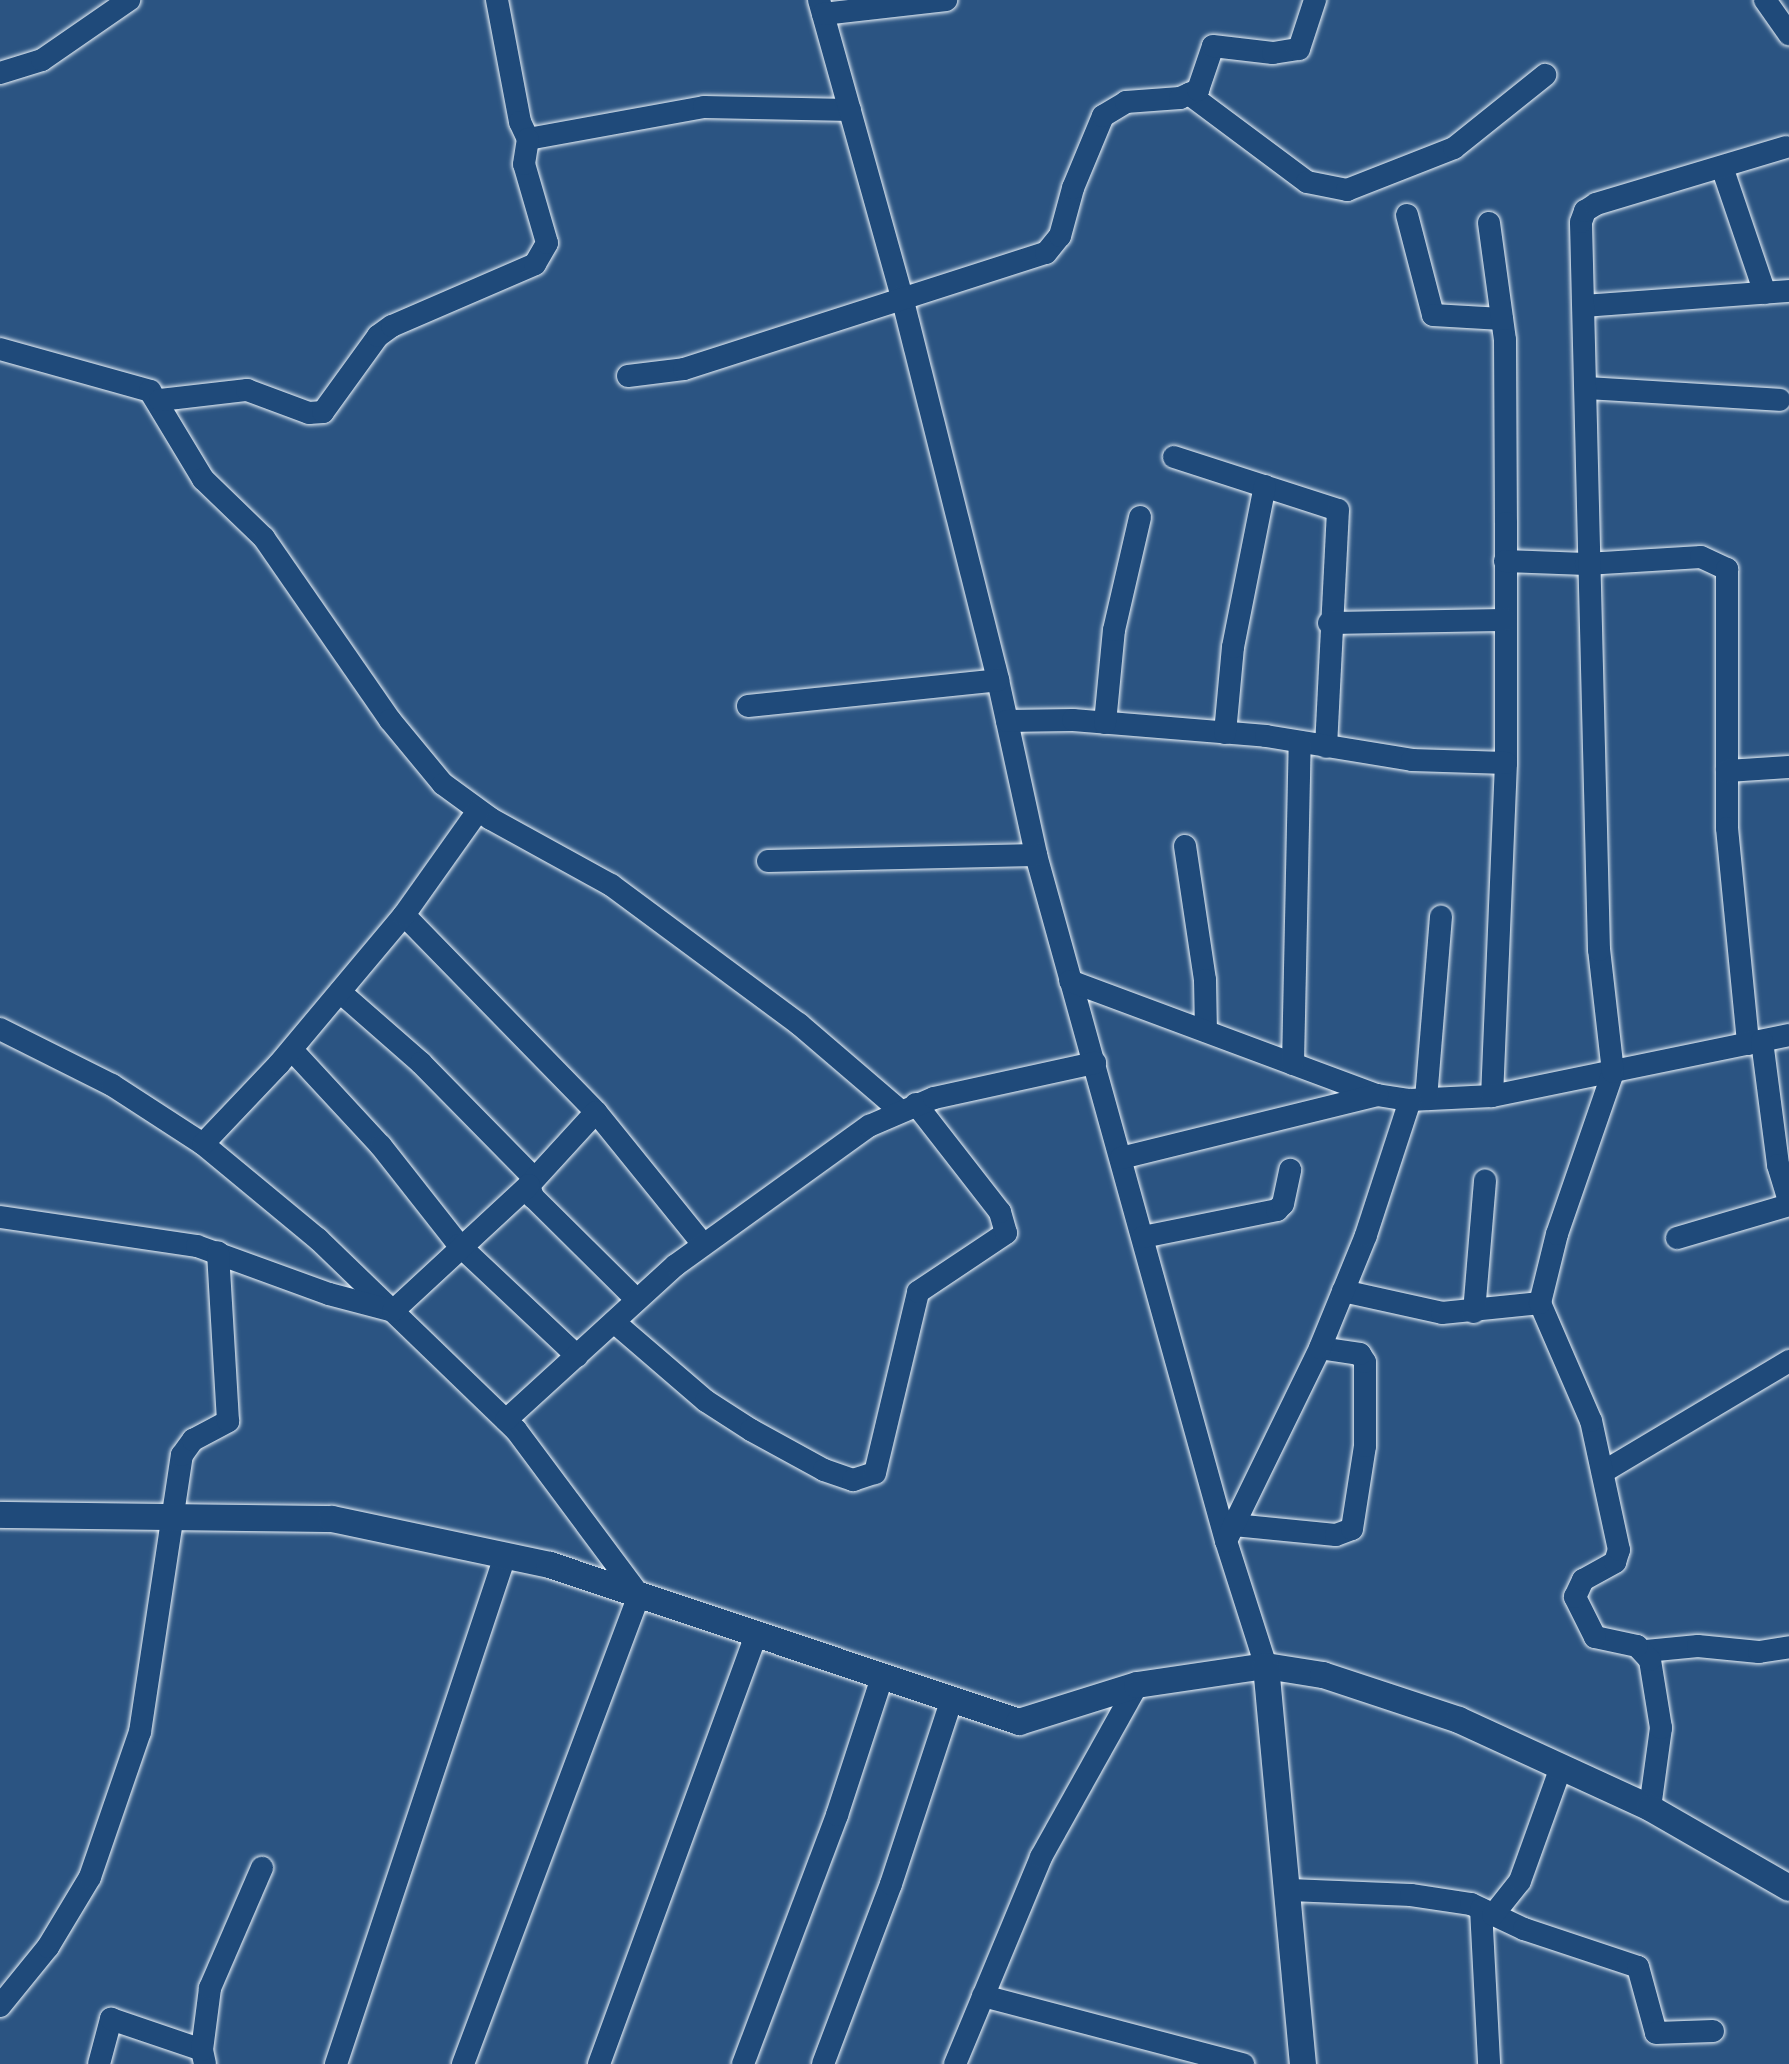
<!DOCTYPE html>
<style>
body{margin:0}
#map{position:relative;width:1789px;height:2064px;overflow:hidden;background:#2b5482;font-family:"Patrick Hand",sans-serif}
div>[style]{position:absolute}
.roads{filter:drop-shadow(0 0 2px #e8f1f8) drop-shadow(0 0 2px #e8f1f8)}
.minor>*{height:22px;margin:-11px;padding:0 11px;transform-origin:11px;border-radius:11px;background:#1f4a7a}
.tertiary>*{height:26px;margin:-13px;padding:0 13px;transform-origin:13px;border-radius:13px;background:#1f4a7a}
span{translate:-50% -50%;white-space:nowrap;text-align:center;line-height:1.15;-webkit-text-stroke:6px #1f4a7a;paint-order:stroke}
</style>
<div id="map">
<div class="roads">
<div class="minor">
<i style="left:497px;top:0;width:124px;rotate:79.3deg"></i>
<i style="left:520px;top:122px;width:19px;rotate:65deg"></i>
<i style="left:528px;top:139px;width:179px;rotate:-10.3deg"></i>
<i style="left:704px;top:107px;width:146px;rotate:1.2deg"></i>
<i style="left:819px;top:0;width:308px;rotate:74.4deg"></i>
<i style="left:902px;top:297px;width:395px;rotate:75.9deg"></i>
<i style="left:998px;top:680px;width:179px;rotate:77.7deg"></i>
<i style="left:1036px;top:855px;width:712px;rotate:74.52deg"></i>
<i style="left:1226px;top:1541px;width:131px;rotate:72.3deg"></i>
<i style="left:1765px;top:0;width:42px;rotate:54.8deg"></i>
<i style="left:823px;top:14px;width:124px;rotate:-6.5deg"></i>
<i style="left:0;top:73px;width:44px;rotate:-17.2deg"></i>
<i style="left:42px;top:60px;width:106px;rotate:-34.6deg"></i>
<i style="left:1189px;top:94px;width:147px;rotate:36.7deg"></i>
<i style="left:1307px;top:182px;width:41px;rotate:11.3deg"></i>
<i style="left:1347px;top:190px;width:115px;rotate:-21.4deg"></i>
<i style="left:1454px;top:148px;width:117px;rotate:-38.7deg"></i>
<i style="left:1722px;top:167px;width:133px;rotate:71.2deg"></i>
<i style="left:1407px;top:215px;width:103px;rotate:75.4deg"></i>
<i style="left:1433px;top:315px;width:69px;rotate:3.3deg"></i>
<i style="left:1489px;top:223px;width:118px;rotate:82.2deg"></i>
<i style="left:1505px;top:340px;width:183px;rotate:89.7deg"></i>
<i style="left:1506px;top:523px;width:240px;rotate:90deg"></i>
<i style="left:1506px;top:763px;width:333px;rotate:92.4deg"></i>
<i style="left:1584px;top:306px;width:206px;rotate:-4.2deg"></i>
<i style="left:0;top:349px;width:156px;rotate:15.6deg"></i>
<i style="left:150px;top:391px;width:103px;rotate:58.9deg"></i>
<i style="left:203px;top:479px;width:85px;rotate:44deg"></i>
<i style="left:264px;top:538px;width:221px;rotate:55.3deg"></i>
<i style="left:390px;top:720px;width:83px;rotate:50.4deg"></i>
<i style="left:443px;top:784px;width:59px;rotate:36.1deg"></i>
<i style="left:491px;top:819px;width:137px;rotate:28.8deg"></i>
<i style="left:611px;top:885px;width:234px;rotate:36.5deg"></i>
<i style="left:799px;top:1024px;width:130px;rotate:40.6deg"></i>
<i style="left:628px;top:376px;width:56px;rotate:-7.1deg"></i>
<i style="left:684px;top:369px;width:380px;rotate:-17.8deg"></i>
<i style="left:1046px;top:253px;width:22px;rotate:-51deg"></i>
<i style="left:1060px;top:236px;width:50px;rotate:-74.8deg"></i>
<i style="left:1073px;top:188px;width:78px;rotate:-67.4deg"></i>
<i style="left:1103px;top:116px;width:27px;rotate:-31deg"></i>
<i style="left:1126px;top:102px;width:54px;rotate:-4.2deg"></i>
<i style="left:1180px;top:98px;width:20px;rotate:-24deg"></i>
<i style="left:1198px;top:90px;width:46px;rotate:-71.2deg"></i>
<i style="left:1213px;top:46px;width:60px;rotate:6.7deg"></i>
<i style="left:1273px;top:53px;width:26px;rotate:-9deg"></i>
<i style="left:1299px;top:49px;width:52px;rotate:-71.9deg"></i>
<i style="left:1586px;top:388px;width:194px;rotate:3.5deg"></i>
<i style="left:160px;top:400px;width:88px;rotate:-6.6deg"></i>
<i style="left:247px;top:390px;width:66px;rotate:20.4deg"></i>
<i style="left:309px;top:413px;width:14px;rotate:-4deg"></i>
<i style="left:323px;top:412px;width:94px;rotate:-54.1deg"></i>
<i style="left:378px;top:336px;width:17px;rotate:-36deg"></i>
<i style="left:392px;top:326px;width:156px;rotate:-23.4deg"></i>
<i style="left:535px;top:264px;width:24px;rotate:-60deg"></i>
<i style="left:547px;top:243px;width:82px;rotate:-106.2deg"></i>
<i style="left:524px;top:164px;width:25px;rotate:-81deg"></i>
<i style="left:1174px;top:457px;width:172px;rotate:17.9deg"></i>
<i style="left:1338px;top:510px;width:237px;rotate:92.9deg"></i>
<i style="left:1505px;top:561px;width:81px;rotate:2.1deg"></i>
<i style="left:1586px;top:564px;width:115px;rotate:-3.5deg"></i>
<i style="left:1701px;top:557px;width:29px;rotate:25deg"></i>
<i style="left:1727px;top:569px;width:259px;rotate:90deg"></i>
<i style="left:1727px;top:828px;width:217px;rotate:84.4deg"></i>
<i style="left:1329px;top:623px;width:176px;rotate:-1deg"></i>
<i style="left:748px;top:706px;width:251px;rotate:-5.9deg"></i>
<i style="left:1007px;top:721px;width:66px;rotate:-0.9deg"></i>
<i style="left:1073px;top:720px;width:194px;rotate:4.7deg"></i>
<i style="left:1266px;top:736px;width:148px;rotate:9.3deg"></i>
<i style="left:1412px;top:760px;width:94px;rotate:1.8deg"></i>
<i style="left:1105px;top:723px;width:93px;rotate:-84.5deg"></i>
<i style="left:1114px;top:630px;width:116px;rotate:-77deg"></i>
<i style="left:1225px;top:733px;width:86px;rotate:-84.7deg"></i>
<i style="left:1233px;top:647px;width:164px;rotate:-78.8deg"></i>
<i style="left:1727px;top:771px;width:62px;rotate:-3.7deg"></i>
<i style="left:1185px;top:846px;width:135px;rotate:81.5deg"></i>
<i style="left:1205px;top:980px;width:51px;rotate:88.9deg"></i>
<i style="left:768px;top:861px;width:268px;rotate:-1.3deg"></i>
<i style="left:404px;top:915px;width:275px;rotate:45.7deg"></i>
<i style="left:596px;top:1112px;width:170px;rotate:51deg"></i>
<i style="left:1070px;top:981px;width:327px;rotate:20.4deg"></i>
<i style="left:1377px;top:1095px;width:33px;rotate:9deg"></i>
<i style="left:1410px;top:1100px;width:82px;rotate:-2.8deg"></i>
<i style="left:1492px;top:1096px;width:303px;rotate:-11.6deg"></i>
<i style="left:340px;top:992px;width:108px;rotate:41.2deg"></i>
<i style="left:421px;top:1063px;width:160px;rotate:45.5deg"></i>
<i style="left:0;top:1029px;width:125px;rotate:26.6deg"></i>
<i style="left:112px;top:1085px;width:108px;rotate:33deg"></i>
<i style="left:203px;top:1144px;width:149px;rotate:39.6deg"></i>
<i style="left:318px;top:1239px;width:275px;rotate:44deg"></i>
<i style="left:516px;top:1430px;width:206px;rotate:53.3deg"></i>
<i style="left:639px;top:1595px;width:501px;rotate:110.57deg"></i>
<i style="left:1762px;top:1041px;width:125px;rotate:82.6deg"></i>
<i style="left:1778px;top:1165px;width:38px;rotate:73deg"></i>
<i style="left:292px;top:1050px;width:131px;rotate:47.2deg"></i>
<i style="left:381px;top:1146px;width:126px;rotate:51.8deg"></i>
<i style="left:459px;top:1245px;width:162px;rotate:43.2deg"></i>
<i style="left:1293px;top:1064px;width:322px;rotate:-88.8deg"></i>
<i style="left:1426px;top:1099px;width:183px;rotate:-85.3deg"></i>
<i style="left:596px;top:1112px;width:99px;rotate:132.5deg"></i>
<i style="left:529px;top:1185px;width:13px;rotate:72deg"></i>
<i style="left:533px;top:1197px;width:146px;rotate:44.7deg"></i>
<i style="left:203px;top:1144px;width:110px;rotate:-46.5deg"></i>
<i style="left:279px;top:1064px;width:194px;rotate:-50deg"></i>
<i style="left:404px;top:915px;width:128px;rotate:-54.6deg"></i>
<i style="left:1121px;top:1158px;width:264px;rotate:-13.8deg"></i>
<i style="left:0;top:1217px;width:199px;rotate:8.4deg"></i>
<i style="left:197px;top:1246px;width:140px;rotate:20deg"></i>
<i style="left:329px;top:1294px;width:66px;rotate:14.9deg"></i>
<i style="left:393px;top:1311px;width:185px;rotate:-42.8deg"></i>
<i style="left:1143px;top:1237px;width:137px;rotate:-11.4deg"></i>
<i style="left:1277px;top:1210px;width:8px;rotate:-45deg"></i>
<i style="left:1283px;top:1204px;width:35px;rotate:-78deg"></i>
<i style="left:1677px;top:1238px;width:117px;rotate:-16.4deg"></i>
<i style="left:1343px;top:1291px;width:101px;rotate:12.5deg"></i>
<i style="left:1442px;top:1313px;width:99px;rotate:-5.8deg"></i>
<i style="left:1474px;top:1312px;width:132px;rotate:-85.2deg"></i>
<i style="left:614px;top:1322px;width:121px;rotate:40.7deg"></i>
<i style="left:706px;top:1401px;width:54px;rotate:32.8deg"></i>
<i style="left:751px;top:1430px;width:83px;rotate:28.7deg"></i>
<i style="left:824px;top:1470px;width:31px;rotate:19deg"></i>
<i style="left:853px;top:1480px;width:23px;rotate:-18deg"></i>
<i style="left:875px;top:1473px;width:186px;rotate:-76.6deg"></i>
<i style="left:918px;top:1292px;width:106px;rotate:-33.8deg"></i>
<i style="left:1006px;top:1233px;width:22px;rotate:-106deg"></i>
<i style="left:1000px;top:1212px;width:137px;rotate:-127.9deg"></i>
<i style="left:506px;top:1420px;width:230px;rotate:-42.4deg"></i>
<i style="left:676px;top:1265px;width:238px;rotate:-35.8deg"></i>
<i style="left:869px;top:1126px;width:71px;rotate:-23.3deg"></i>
<i style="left:934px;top:1098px;width:165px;rotate:-12.3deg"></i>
<i style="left:1603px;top:1472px;width:217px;rotate:-30.8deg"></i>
<i style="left:1234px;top:1525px;width:102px;rotate:5.6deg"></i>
<i style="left:1336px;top:1535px;width:17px;rotate:-21deg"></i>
<i style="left:1352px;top:1529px;width:84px;rotate:-81.1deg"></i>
<i style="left:1365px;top:1446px;width:84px;rotate:-90deg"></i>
<i style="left:1365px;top:1362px;width:9px;rotate:-122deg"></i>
<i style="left:1360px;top:1354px;width:40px;rotate:-171.5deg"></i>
<i style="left:1226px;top:1541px;width:215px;rotate:-64deg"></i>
<i style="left:1320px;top:1348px;width:122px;rotate:-67.8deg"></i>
<i style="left:1366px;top:1235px;width:142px;rotate:-71.9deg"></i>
<i style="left:1646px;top:1651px;width:52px;rotate:-5.5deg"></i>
<i style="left:1698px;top:1646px;width:61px;rotate:5.6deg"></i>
<i style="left:1759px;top:1652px;width:30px;rotate:-9deg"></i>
<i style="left:1650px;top:1808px;width:81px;rotate:-82.2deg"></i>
<i style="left:1661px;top:1728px;width:69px;rotate:-99.2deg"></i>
<i style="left:1650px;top:1660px;width:19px;rotate:-133deg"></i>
<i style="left:1637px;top:1646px;width:43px;rotate:-167.9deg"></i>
<i style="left:1595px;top:1637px;width:45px;rotate:-116.6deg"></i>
<i style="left:1575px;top:1597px;width:19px;rotate:-65deg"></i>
<i style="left:1583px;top:1580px;width:37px;rotate:-29deg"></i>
<i style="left:1615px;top:1562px;width:13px;rotate:-72deg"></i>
<i style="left:1619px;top:1550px;width:132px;rotate:-102.2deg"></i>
<i style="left:1591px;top:1421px;width:129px;rotate:-113.4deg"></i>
<i style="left:1540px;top:1303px;width:71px;rotate:-76.2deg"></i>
<i style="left:1557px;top:1234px;width:171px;rotate:-70.9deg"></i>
<i style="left:1613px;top:1072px;width:123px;rotate:-96.5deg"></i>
<i style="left:1599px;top:950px;width:728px;rotate:-91.42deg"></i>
<i style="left:1581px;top:222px;width:12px;rotate:-70deg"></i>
<i style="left:1585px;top:211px;width:13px;rotate:-32deg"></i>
<i style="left:1596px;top:204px;width:198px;rotate:-16.7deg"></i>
<i style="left:1290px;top:1890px;width:121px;rotate:2.4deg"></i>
<i style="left:1411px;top:1895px;width:61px;rotate:8.5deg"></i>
<i style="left:1471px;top:1904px;width:59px;rotate:25.3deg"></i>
<i style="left:1524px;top:1929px;width:120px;rotate:18.4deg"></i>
<i style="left:1638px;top:1967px;width:68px;rotate:74.7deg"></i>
<i style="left:1656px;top:2033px;width:57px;rotate:-2deg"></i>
<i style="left:1481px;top:1909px;width:155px;rotate:87deg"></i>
<i style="left:1493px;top:1915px;width:43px;rotate:-51.5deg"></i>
<i style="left:1520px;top:1881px;width:121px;rotate:-70.2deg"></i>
<i style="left:983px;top:1996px;width:269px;rotate:14.7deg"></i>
<i style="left:0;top:2006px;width:76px;rotate:-50.9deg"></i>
<i style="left:48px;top:1947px;width:82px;rotate:-59deg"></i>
<i style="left:90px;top:1877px;width:153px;rotate:-71deg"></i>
<i style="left:140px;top:1732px;width:280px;rotate:-81.4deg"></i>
<i style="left:182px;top:1455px;width:19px;rotate:-54deg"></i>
<i style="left:193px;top:1440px;width:40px;rotate:-28deg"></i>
<i style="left:228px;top:1421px;width:169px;rotate:-93.4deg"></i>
<i style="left:99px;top:2064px;width:47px;rotate:-75.1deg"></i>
<i style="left:111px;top:2019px;width:96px;rotate:18.8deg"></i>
<i style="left:205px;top:2064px;width:14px;rotate:-102deg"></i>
<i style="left:202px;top:2050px;width:63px;rotate:-82.6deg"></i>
<i style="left:210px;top:1988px;width:131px;rotate:-66.6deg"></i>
<i style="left:336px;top:2064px;width:535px;rotate:-71.6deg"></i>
<i style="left:599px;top:2064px;width:457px;rotate:-69.9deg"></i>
<i style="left:743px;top:2064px;width:266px;rotate:-69.3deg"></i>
<i style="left:837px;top:1815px;width:142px;rotate:-71.9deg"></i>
<i style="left:823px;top:2064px;width:192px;rotate:-69.3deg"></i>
<i style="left:891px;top:1884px;width:192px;rotate:-71.8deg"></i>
<i style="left:955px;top:2064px;width:224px;rotate:-67.4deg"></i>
<i style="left:1041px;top:1857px;width:197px;rotate:-60.8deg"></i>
</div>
<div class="tertiary">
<i style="left:0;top:1515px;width:332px;rotate:0.7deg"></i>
<i style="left:332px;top:1519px;width:223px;rotate:11.9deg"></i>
<i style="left:550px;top:1565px;width:495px;rotate:18.5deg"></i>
<i style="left:1019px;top:1722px;width:124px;rotate:-17.4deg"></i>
<i style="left:1137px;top:1685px;width:130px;rotate:-8.4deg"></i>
<i style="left:1266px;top:1666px;width:58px;rotate:9deg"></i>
<i style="left:1323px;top:1675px;width:143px;rotate:18.3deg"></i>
<i style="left:1459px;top:1720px;width:210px;rotate:24.7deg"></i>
<i style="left:1650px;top:1808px;width:160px;rotate:29.9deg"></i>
<i style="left:1266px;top:1666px;width:400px;rotate:84.7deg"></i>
</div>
</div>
</div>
